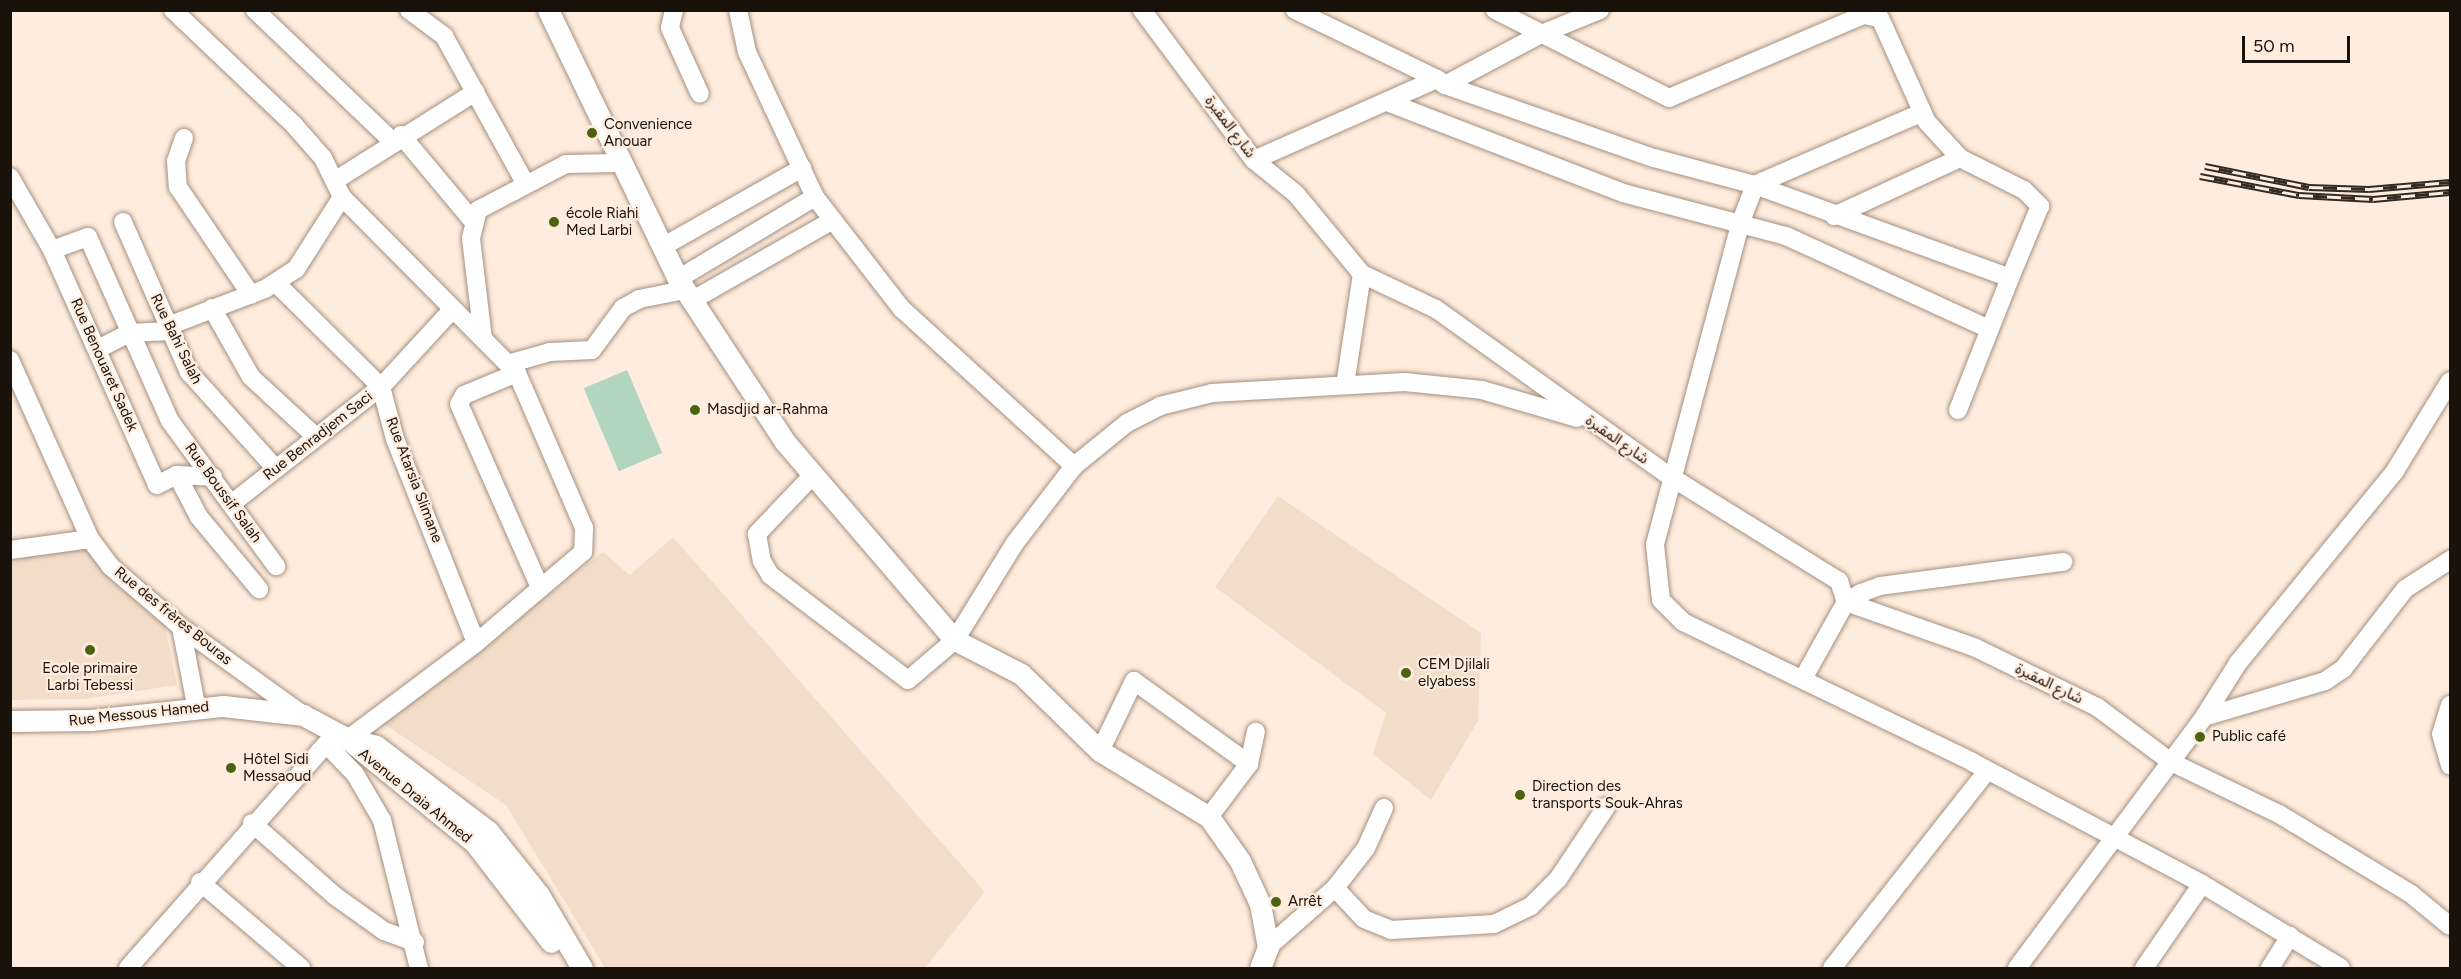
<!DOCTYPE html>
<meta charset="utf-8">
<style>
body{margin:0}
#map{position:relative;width:2461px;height:979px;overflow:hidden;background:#feecde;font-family:Figtree,"Noto Sans Arabic",sans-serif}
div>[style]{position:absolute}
.built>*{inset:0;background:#f2ddca}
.green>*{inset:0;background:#b1d5bf;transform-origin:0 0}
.roads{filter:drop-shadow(0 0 2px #a4907f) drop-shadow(0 0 2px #a4907f)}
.minor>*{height:18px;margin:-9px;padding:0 9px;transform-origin:9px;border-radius:9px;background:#fff}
.tertiary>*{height:21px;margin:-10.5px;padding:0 10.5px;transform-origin:10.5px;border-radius:10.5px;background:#fff}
.rail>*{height:7px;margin-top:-3.5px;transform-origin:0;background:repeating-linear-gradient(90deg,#feecde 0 14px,#332b23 0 28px);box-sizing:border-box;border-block:2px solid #332b23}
.dots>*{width:16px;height:16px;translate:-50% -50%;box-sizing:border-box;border:3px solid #feecde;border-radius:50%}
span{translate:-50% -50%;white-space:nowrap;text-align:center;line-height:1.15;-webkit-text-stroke:4.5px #feecde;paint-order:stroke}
.poi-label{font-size:15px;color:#19120b}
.left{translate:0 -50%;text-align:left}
.street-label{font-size:15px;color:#19120b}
.frame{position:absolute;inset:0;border:12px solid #19120b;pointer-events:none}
.scale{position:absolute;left:2242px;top:36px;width:108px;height:27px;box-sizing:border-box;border:3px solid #19120b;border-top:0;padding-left:8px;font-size:18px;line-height:21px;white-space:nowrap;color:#19120b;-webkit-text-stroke:4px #feecde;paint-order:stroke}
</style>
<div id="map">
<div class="built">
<i style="clip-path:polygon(1278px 496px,1481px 633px,1478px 721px,1431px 800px,1373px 754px,1386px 713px,1215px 587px)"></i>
<i style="clip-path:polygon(80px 534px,163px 615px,177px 685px,84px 699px,11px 700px,10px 564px)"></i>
<i style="clip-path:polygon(673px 537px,985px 892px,925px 968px,605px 968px,506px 805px,384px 724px,603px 552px,630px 575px)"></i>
</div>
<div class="green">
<i style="left:627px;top:370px;width:90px;height:47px;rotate:67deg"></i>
</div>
<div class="roads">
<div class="minor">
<i style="left:173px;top:10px;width:167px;rotate:43.5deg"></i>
<i style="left:294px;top:125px;width:44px;rotate:48.7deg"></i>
<i style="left:323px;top:158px;width:43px;rotate:64deg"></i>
<i style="left:342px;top:197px;width:248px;rotate:45.2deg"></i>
<i style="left:517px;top:373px;width:169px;rotate:66.6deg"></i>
<i style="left:584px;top:528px;width:24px;rotate:92deg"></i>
<i style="left:583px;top:552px;width:140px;rotate:139.6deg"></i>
<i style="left:476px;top:643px;width:160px;rotate:143.1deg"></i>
<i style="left:255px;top:10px;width:190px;rotate:43.7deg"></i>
<i style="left:409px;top:10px;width:44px;rotate:36.6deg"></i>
<i style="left:444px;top:36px;width:168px;rotate:61.1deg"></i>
<i style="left:674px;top:10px;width:18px;rotate:103deg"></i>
<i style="left:670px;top:28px;width:72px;rotate:65.6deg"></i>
<i style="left:738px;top:10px;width:43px;rotate:77.9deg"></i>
<i style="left:747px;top:52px;width:160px;rotate:64.9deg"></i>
<i style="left:1142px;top:10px;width:187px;rotate:53.3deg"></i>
<i style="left:1254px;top:160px;width:54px;rotate:39deg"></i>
<i style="left:1296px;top:194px;width:104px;rotate:50.5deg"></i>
<i style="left:1362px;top:274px;width:82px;rotate:25.3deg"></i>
<i style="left:1436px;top:309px;width:289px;rotate:35.6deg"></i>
<i style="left:1671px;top:477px;width:198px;rotate:31.8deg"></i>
<i style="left:1839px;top:581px;width:22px;rotate:72deg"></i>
<i style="left:1846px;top:602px;width:136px;rotate:19.4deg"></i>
<i style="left:1974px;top:647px;width:137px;rotate:26deg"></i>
<i style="left:2097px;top:707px;width:92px;rotate:36.6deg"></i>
<i style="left:2171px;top:762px;width:120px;rotate:25.7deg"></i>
<i style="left:2279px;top:814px;width:154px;rotate:31.2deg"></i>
<i style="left:2411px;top:894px;width:50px;rotate:39.4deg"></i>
<i style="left:1295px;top:10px;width:158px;rotate:25.9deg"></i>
<i style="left:1495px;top:10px;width:195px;rotate:26.8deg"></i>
<i style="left:1669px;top:98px;width:212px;rotate:-23.1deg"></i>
<i style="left:1864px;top:15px;width:16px;rotate:11deg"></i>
<i style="left:1880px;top:18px;width:114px;rotate:65.7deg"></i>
<i style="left:1927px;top:122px;width:49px;rotate:47.5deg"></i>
<i style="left:1960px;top:158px;width:72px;rotate:26.6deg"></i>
<i style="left:2024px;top:190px;width:23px;rotate:45deg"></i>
<i style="left:2040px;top:206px;width:78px;rotate:112.6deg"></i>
<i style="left:1445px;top:85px;width:221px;rotate:19.3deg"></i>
<i style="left:1654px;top:158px;width:105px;rotate:15deg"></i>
<i style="left:1755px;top:185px;width:271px;rotate:20deg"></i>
<i style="left:2010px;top:278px;width:142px;rotate:111.5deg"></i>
<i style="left:1390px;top:103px;width:250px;rotate:21.1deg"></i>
<i style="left:1623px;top:193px;width:169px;rotate:14.8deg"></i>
<i style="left:1786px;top:236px;width:223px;rotate:24.6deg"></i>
<i style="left:1921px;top:113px;width:181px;rotate:156.6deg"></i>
<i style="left:1755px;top:185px;width:39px;rotate:111deg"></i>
<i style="left:1741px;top:221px;width:335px;rotate:104.9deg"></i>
<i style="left:1655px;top:545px;width:55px;rotate:83.8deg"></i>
<i style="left:1661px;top:600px;width:31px;rotate:45deg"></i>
<i style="left:1683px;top:622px;width:321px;rotate:25.8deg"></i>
<i style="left:1972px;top:762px;width:260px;rotate:27.9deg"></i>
<i style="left:2202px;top:884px;width:162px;rotate:31.1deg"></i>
<i style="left:401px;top:135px;width:111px;rotate:50.1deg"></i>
<i style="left:184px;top:138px;width:24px;rotate:109deg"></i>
<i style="left:176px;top:161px;width:26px;rotate:86deg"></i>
<i style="left:178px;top:187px;width:130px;rotate:55.9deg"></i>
<i style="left:1254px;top:160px;width:200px;rotate:-23.9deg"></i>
<i style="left:1437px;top:79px;width:10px;rotate:37deg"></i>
<i style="left:1445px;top:85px;width:106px;rotate:-28deg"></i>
<i style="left:1539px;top:35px;width:66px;rotate:-22.3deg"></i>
<i style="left:10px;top:177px;width:84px;rotate:60.1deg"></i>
<i style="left:52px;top:250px;width:257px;rotate:65.9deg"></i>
<i style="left:157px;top:485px;width:22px;rotate:-27deg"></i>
<i style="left:177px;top:475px;width:36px;rotate:3deg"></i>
<i style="left:336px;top:180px;width:165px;rotate:-32.3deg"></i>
<i style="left:1834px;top:216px;width:139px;rotate:-24.7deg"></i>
<i style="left:123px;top:222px;width:164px;rotate:66.3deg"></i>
<i style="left:189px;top:372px;width:129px;rotate:48.1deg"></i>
<i style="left:662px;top:247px;width:161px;rotate:-29.4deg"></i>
<i style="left:52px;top:250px;width:38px;rotate:-20deg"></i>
<i style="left:88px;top:237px;width:201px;rotate:66deg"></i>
<i style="left:170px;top:421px;width:180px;rotate:53.8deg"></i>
<i style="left:678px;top:279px;width:160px;rotate:-30.9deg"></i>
<i style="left:815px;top:197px;width:142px;rotate:52.2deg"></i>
<i style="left:902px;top:309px;width:233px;rotate:42.4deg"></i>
<i style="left:276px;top:283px;width:148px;rotate:44.7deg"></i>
<i style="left:381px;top:387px;width:54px;rotate:74.9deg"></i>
<i style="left:395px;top:439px;width:219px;rotate:68.3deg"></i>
<i style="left:691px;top:301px;width:163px;rotate:-29.7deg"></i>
<i style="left:212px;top:308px;width:79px;rotate:60.5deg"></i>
<i style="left:251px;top:377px;width:88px;rotate:42.7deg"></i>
<i style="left:168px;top:326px;width:104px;rotate:-20.9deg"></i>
<i style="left:265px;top:289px;width:37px;rotate:-33deg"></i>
<i style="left:296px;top:269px;width:85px;rotate:-57.4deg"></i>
<i style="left:483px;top:339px;width:102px;rotate:-96.8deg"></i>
<i style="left:471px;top:238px;width:29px;rotate:-76deg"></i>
<i style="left:478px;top:210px;width:99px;rotate:-27.6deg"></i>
<i style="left:566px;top:164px;width:52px;rotate:-1.1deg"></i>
<i style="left:98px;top:349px;width:35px;rotate:-27deg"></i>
<i style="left:129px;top:333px;width:42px;rotate:-2.7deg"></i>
<i style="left:10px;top:360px;width:196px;rotate:65.9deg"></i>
<i style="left:90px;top:539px;width:34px;rotate:53deg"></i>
<i style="left:110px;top:566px;width:94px;rotate:40.7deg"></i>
<i style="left:181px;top:627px;width:150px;rotate:35.8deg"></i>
<i style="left:508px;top:364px;width:44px;rotate:-15.9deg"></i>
<i style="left:550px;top:352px;width:42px;rotate:-2.7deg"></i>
<i style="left:592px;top:350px;width:52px;rotate:-53.6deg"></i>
<i style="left:623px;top:308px;width:18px;rotate:-29deg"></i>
<i style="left:639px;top:299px;width:47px;rotate:-11.1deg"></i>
<i style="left:517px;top:373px;width:57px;rotate:157.5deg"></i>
<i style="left:464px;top:395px;width:10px;rotate:119deg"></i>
<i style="left:459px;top:404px;width:201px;rotate:66.2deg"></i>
<i style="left:1345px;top:385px;width:112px;rotate:-81.3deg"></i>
<i style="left:177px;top:475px;width:47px;rotate:62.4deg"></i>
<i style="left:199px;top:517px;width:94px;rotate:50.2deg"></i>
<i style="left:811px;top:477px;width:79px;rotate:133.5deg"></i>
<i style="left:757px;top:534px;width:27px;rotate:80deg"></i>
<i style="left:762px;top:561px;width:16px;rotate:60deg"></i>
<i style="left:770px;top:575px;width:173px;rotate:37.3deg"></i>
<i style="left:908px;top:680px;width:62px;rotate:-40.4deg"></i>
<i style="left:955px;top:640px;width:114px;rotate:-58.3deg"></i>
<i style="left:1015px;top:543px;width:97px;rotate:-52.5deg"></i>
<i style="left:1074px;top:466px;width:68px;rotate:-39.1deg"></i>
<i style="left:1127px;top:423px;width:37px;rotate:-27deg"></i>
<i style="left:1160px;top:406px;width:54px;rotate:-14deg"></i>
<i style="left:1212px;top:393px;width:193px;rotate:-3.3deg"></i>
<i style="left:1405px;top:382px;width:77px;rotate:5.9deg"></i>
<i style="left:1482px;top:390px;width:99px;rotate:16.4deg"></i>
<i style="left:231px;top:504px;width:190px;rotate:-38deg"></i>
<i style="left:381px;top:387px;width:103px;rotate:-47.4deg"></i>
<i style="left:10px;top:550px;width:81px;rotate:-7.8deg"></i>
<i style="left:181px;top:627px;width:79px;rotate:79.1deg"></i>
<i style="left:1804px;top:677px;width:86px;rotate:-60.8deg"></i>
<i style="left:1846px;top:602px;width:17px;rotate:-31deg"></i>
<i style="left:1861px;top:593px;width:20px;rotate:-20deg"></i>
<i style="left:1880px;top:586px;width:185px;rotate:-7.5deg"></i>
<i style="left:2450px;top:705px;width:30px;rotate:107deg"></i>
<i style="left:2441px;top:734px;width:33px;rotate:74deg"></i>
<i style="left:2204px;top:717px;width:126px;rotate:-16.6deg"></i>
<i style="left:2325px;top:681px;width:22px;rotate:-34deg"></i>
<i style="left:2343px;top:669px;width:101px;rotate:-52.2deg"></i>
<i style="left:2405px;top:589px;width:54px;rotate:-32.8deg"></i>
<i style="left:327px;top:745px;width:40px;rotate:46deg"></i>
<i style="left:355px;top:774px;width:53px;rotate:59.6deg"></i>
<i style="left:382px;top:820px;width:153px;rotate:76deg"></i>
<i style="left:1100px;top:751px;width:78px;rotate:-64.1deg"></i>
<i style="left:1134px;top:681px;width:142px;rotate:35.8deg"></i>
<i style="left:1209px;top:817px;width:66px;rotate:-53deg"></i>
<i style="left:1249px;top:764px;width:33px;rotate:-78deg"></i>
<i style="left:252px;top:823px;width:111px;rotate:41.3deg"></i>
<i style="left:335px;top:896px;width:60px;rotate:35.5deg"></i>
<i style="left:384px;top:931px;width:33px;rotate:20deg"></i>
<i style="left:200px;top:882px;width:133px;rotate:40.4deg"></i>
<i style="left:1335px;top:888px;width:42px;rotate:46.9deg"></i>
<i style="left:1364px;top:919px;width:29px;rotate:22deg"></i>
<i style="left:1391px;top:930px;width:103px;rotate:-3.3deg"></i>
<i style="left:1494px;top:924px;width:41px;rotate:-25.9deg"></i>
<i style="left:1531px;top:906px;width:38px;rotate:-45deg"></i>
<i style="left:1558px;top:879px;width:87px;rotate:-56.3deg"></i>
<i style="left:1268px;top:947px;width:89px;rotate:-41.4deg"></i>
<i style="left:1335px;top:888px;width:51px;rotate:-52.2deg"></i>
<i style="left:1366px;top:848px;width:44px;rotate:-65.8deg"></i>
<i style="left:128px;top:968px;width:314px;rotate:-48.5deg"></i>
<i style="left:1832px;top:968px;width:249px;rotate:-51.8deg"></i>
<i style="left:2017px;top:968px;width:313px;rotate:-53.3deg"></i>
<i style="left:2204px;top:717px;width:64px;rotate:-57.8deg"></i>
<i style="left:2238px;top:663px;width:248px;rotate:-50.7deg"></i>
<i style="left:2395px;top:471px;width:105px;rotate:-58.6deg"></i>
<i style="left:2144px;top:968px;width:102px;rotate:-55.4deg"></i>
<i style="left:2270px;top:968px;width:38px;rotate:-58deg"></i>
</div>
<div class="tertiary">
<i style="left:548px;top:10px;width:299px;rotate:64.2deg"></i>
<i style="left:678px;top:279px;width:195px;rotate:56.7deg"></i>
<i style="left:785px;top:442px;width:261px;rotate:49.4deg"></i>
<i style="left:955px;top:640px;width:74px;rotate:27.3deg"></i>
<i style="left:1021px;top:674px;width:110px;rotate:44.3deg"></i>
<i style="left:1100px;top:751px;width:127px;rotate:31.2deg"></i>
<i style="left:1209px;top:817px;width:54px;rotate:54.8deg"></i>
<i style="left:1240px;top:861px;width:47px;rotate:65.1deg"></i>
<i style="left:1260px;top:904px;width:44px;rotate:79.5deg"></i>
<i style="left:1268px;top:947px;width:22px;rotate:111deg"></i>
<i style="left:10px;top:721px;width:81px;rotate:-0.7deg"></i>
<i style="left:91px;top:720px;width:133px;rotate:-6.1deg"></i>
<i style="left:223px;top:706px;width:81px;rotate:6.4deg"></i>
<i style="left:303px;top:715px;width:51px;rotate:28.1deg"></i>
<i style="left:348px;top:739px;width:29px;rotate:14deg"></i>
<i style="left:376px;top:746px;width:141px;rotate:37.2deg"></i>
<i style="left:488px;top:831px;width:82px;rotate:51.4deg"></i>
<i style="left:539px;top:895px;width:85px;rotate:59.5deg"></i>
<i style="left:348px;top:739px;width:163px;rotate:39.3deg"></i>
<i style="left:474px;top:842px;width:126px;rotate:52.4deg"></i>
</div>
</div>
<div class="rail">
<i style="left:2205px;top:166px;width:106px;rotate:11.4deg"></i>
<i style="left:2309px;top:187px;width:60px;rotate:1.9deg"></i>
<i style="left:2369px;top:189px;width:81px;rotate:-4.9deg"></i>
<i style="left:2200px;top:176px;width:101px;rotate:10.9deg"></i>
<i style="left:2299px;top:195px;width:74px;rotate:3.1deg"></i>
<i style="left:2373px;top:199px;width:77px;rotate:-5.2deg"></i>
</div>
<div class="dots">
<i style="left:592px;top:133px;background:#4b620f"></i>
<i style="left:554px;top:222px;background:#4b620f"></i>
<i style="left:695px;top:410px;background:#4b620f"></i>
<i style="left:90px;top:650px;background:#4b620f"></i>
<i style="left:1406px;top:673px;background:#4b620f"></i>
<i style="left:2200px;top:737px;background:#4b620f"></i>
<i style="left:231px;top:768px;background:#4b620f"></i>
<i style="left:1520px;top:795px;background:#4b620f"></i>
<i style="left:1276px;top:902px;background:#4b620f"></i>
</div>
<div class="poi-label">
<span class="left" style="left:604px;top:133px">Convenience<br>Anouar</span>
<span class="left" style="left:566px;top:222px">école Riahi<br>Med Larbi</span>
<span class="left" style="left:707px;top:410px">Masdjid ar-Rahma</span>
<span class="left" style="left:1418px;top:673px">CEM Djilali<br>elyabess</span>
<span style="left:90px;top:677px">Ecole primaire<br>Larbi Tebessi</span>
<span class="left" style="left:2212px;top:737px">Public café</span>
<span class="left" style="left:243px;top:768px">Hôtel Sidi<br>Messaoud</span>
<span class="left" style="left:1532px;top:795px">Direction des<br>transports Souk-Ahras</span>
<span class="left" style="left:1288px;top:902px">Arrêt</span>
</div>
<div class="street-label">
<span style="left:1230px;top:127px;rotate:53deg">شارع المقبرة</span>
<span style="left:176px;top:339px;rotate:64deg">Rue Bahi Salah</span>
<span style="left:104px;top:365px;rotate:66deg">Rue Benouaret Sadek</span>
<span style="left:318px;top:436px;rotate:-38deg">Rue Benradjem Saci</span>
<span style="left:1617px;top:440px;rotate:35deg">شارع المقبرة</span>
<span style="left:414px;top:480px;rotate:69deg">Rue Atarsia Slimane</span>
<span style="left:223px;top:493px;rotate:54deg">Rue Boussif Salah</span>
<span style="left:173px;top:616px;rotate:39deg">Rue des frères Bouras</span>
<span style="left:2049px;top:684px;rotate:26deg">شارع المقبرة</span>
<span style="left:139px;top:714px;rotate:-6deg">Rue Messous Hamed</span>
<span style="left:415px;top:796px;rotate:39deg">Avenue Draia Ahmed</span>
</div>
<div class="frame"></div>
<div class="scale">50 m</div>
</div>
